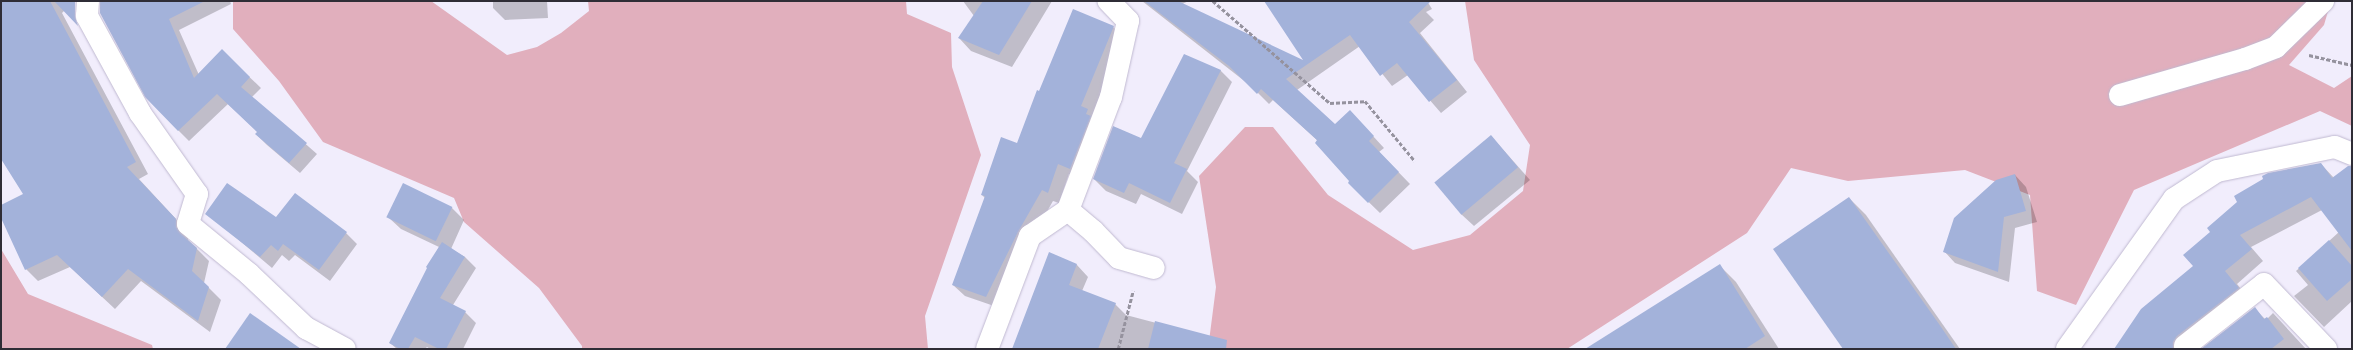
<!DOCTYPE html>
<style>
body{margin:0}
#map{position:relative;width:2353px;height:350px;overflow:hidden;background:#f1edfc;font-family:Mulish,sans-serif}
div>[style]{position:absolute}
.forest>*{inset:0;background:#e1afbd}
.shadow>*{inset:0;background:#0003}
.building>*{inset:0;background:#a3b2da;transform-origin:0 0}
.path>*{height:2.5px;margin-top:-1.25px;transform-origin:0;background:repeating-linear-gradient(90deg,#95929e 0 4px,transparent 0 6px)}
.roads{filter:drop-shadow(0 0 1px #c0b9d1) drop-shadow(0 0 1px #c0b9d1)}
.minor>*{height:22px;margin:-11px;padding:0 11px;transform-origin:11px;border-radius:11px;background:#fff}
span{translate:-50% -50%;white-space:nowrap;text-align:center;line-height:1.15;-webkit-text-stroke:3px #fdfdfd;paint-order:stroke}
.frame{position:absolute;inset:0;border:2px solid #2f2d36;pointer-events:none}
</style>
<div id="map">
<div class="forest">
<i style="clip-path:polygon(233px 1px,431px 1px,507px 55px,537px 47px,561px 33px,589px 11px,588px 1px,906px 1px,907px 14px,951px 33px,952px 67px,981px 155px,925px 316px,928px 349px,582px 349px,582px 346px,539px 288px,464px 222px,454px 198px,323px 142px,279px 81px,233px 29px)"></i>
<i style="clip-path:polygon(1465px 1px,2331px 1px,2324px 25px,2289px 65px,2334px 88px,2352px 76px,2352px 126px,2320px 111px,2134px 190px,2076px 305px,2037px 291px,2030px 195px,1965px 170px,1848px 181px,1791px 168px,1747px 233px,1567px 349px,1208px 349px,1216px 287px,1199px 176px,1245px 127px,1273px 127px,1328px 195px,1413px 250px,1470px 235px,1523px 191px,1530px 145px,1474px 60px)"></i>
<i style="clip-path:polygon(1px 249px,28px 294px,152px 345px,153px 349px,1px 349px)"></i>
</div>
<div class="shadow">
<i style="clip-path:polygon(1px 1px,63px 1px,66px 9px,62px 13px,148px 174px,139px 179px,188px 232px,188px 240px,209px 261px,204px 283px,221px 300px,210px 332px,141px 281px,115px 309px,70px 267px,38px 281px,26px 269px,1px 216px,1px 206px,25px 195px,1px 157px)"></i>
<i style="clip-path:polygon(121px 1px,230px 1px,231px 4px,179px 30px,199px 75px,222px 51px,261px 88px,252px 97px,317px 154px,300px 173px,267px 145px,256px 134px,258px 132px,228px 104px,189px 141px,178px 130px)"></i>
<i style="clip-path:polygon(493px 1px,547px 1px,548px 18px,505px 20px,493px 8px)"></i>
<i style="clip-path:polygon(963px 1px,1052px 1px,1012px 67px,971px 51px,959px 38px,974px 16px)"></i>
<i style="clip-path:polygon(1142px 1px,1189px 1px,1182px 4px,1306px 63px,1305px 1px,1427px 1px,1432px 9px,1426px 12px,1434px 20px,1420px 33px,1467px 92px,1441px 113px,1408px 75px,1392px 86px,1360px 46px,1297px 90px,1335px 125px,1361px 123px,1384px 148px,1379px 152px,1410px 184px,1380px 213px,1349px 183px,1351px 181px,1318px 141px,1273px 100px,1269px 104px,1252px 87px)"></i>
<i style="clip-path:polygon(1113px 27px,1124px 38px,1081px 180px,1069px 174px,1059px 203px,1053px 201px,1029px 243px,997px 307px,965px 296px,953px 285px,985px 198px,982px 195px,1018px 144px,1040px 92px)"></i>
<i style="clip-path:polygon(1220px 70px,1232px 82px,1187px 171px,1198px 182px,1182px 214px,1141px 194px,1136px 204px,1106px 191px,1094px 179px)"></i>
<i style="clip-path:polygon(1491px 136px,1530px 180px,1474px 226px,1461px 214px)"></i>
<i style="clip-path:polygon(2321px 164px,2334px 178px,2352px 169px,2352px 301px,2324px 327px,2294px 296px,2308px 285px,2296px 271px,2339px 232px,2322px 210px,2251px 247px,2263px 261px,2237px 284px,2250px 300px,2188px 349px,2115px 349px,2142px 310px)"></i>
<i style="clip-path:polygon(2015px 175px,2026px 187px,2037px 222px,2015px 228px,2009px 282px,1955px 263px,1944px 251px)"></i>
<i style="clip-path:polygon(295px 195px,346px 233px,357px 244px,330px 281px,295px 255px,289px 261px,282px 255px,272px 268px,207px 213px,276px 218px)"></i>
<i style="clip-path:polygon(1849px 198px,1866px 215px,1960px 349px,1844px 349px)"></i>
<i style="clip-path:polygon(452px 208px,464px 220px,451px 249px,465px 257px,476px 268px,453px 305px,465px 312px,476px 323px,463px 349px,430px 349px,427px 347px,425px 349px,397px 349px,390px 343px,439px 247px,401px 229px,388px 217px)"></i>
<i style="clip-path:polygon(1049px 254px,1077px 265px,1088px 277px,1082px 291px,1115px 304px,1126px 315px,1183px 330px,1192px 349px,1013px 349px)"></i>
<i style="clip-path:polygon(1720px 266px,1736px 282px,1779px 349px,1587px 349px)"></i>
<i style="clip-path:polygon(2255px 309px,2266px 320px,2273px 313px,2306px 349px,2201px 349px)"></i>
</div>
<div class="building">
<i style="clip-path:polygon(1px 1px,50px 1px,136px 162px,127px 167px,176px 219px,176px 227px,180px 233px,197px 248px,192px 271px,209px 287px,198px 321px,128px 269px,102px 297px,57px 255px,25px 270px,1px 218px,1px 205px,23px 194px,1px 159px)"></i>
<i style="clip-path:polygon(54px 1px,75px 1px,75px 16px,78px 26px)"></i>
<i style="clip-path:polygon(100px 1px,205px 1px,169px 19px,194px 78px,222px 49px,250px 77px,241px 87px,307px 143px,289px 163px,255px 134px,257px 132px,217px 94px,178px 131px,145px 97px,100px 13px)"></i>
<i style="clip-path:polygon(983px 1px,1032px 1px,999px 55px,958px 38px)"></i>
<i style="clip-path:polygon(1144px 1px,1178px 1px,1303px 60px,1264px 1px,1431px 1px,1409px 22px,1457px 80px,1429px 102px,1397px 63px,1380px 76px,1350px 35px,1286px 79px,1335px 124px,1350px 110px,1374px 136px,1369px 141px,1399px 172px,1368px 203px,1348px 183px,1349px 181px,1315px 143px,1317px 140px,1261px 89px,1257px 94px,1229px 66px)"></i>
<i style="clip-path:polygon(1073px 9px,1114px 26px,1081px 106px,1088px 109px,1086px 114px,1091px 116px,1070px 169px,1058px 164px,1048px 193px,1042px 190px,1018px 232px,986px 297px,952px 285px,985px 196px,981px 195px,1001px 137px,1017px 143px,1037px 90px,1039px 91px)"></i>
<i style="clip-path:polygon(1184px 54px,1221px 70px,1174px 163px,1187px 169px,1170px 203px,1129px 183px,1124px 193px,1093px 179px,1113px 126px,1141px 138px)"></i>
<i style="left:1491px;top:135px;width:42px;height:74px;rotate:50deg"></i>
<i style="clip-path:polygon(2321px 163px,2332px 178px,2348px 166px,2352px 166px,2352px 251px,2311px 197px,2240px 235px,2252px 249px,2225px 271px,2239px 288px,2177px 336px,2173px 342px,2173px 349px,2114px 349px,2141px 309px,2193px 266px,2183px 255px,2210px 232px,2207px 228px,2237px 202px,2234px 196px,2263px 179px,2262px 176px,2268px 173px)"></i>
<i style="clip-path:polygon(2015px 174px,2026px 211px,2004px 217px,1998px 272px,1943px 252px,1954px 218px,1996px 180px)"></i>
<i style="clip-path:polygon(227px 183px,276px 217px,295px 193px,347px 232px,319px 270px,283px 244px,278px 251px,271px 245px,260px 257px,205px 214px)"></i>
<i style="left:403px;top:183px;width:55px;height:38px;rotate:26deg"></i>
<i style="clip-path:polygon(1849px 197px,1939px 324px,1956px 349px,1843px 349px,1773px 249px)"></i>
<i style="clip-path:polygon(2329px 240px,2352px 266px,2352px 279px,2327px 301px,2298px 268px)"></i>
<i style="clip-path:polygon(442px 242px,465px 257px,440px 298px,466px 311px,446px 349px,439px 349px,415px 337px,408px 349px,400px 349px,389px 343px,427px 268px,426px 267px)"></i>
<i style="clip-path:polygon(1049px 252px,1077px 264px,1069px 285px,1116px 303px,1098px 349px,1012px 349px)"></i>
<i style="clip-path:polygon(1720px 264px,1765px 336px,1745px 349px,1585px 349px)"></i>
<i style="clip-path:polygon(2255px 307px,2264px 319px,2267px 317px,2284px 339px,2271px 349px,2201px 349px)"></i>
<i style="clip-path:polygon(250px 313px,301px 349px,225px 349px)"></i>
<i style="clip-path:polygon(1155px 321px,1227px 340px,1226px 349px,1148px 349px)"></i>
</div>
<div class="path">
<i style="left:1213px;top:1px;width:155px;rotate:41.1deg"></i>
<i style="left:1330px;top:103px;width:35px;rotate:-3deg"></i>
<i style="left:1365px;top:101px;width:78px;rotate:50.2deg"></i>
<i style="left:2309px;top:55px;width:44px;rotate:13.1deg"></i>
<i style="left:1118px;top:349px;width:60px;rotate:-75.5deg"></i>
</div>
<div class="roads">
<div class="minor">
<i style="left:88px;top:1px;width:15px;rotate:94deg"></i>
<i style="left:87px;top:16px;width:111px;rotate:61.3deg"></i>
<i style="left:140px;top:113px;width:99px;rotate:54.9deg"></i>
<i style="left:197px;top:194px;width:31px;rotate:107deg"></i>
<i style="left:188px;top:224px;width:79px;rotate:39.3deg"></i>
<i style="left:249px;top:274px;width:79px;rotate:43.5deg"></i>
<i style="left:306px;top:328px;width:44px;rotate:28.3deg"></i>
<i style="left:2120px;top:95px;width:130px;rotate:-16.1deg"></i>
<i style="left:2245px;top:59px;width:33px;rotate:-21deg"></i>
<i style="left:2276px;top:47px;width:66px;rotate:-44.4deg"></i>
<i style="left:1068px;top:210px;width:33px;rotate:40deg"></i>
<i style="left:1093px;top:231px;width:37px;rotate:46deg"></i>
<i style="left:1119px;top:258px;width:36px;rotate:16deg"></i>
<i style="left:2185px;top:346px;width:100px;rotate:-38.1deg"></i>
<i style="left:2264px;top:284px;width:90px;rotate:46.4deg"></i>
<i style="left:987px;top:349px;width:121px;rotate:-69.2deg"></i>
<i style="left:1030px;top:236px;width:46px;rotate:-34.4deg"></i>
<i style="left:1068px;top:210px;width:121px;rotate:-69.2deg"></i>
<i style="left:1111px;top:97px;width:78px;rotate:-77.4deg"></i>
<i style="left:1128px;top:21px;width:28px;rotate:-134deg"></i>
<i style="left:2067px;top:349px;width:184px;rotate:-54.5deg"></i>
<i style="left:2174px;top:199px;width:51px;rotate:-33.1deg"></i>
<i style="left:2217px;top:171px;width:120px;rotate:-11.5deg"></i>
<i style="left:2335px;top:147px;width:18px;rotate:22deg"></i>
</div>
</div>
<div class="frame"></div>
</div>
